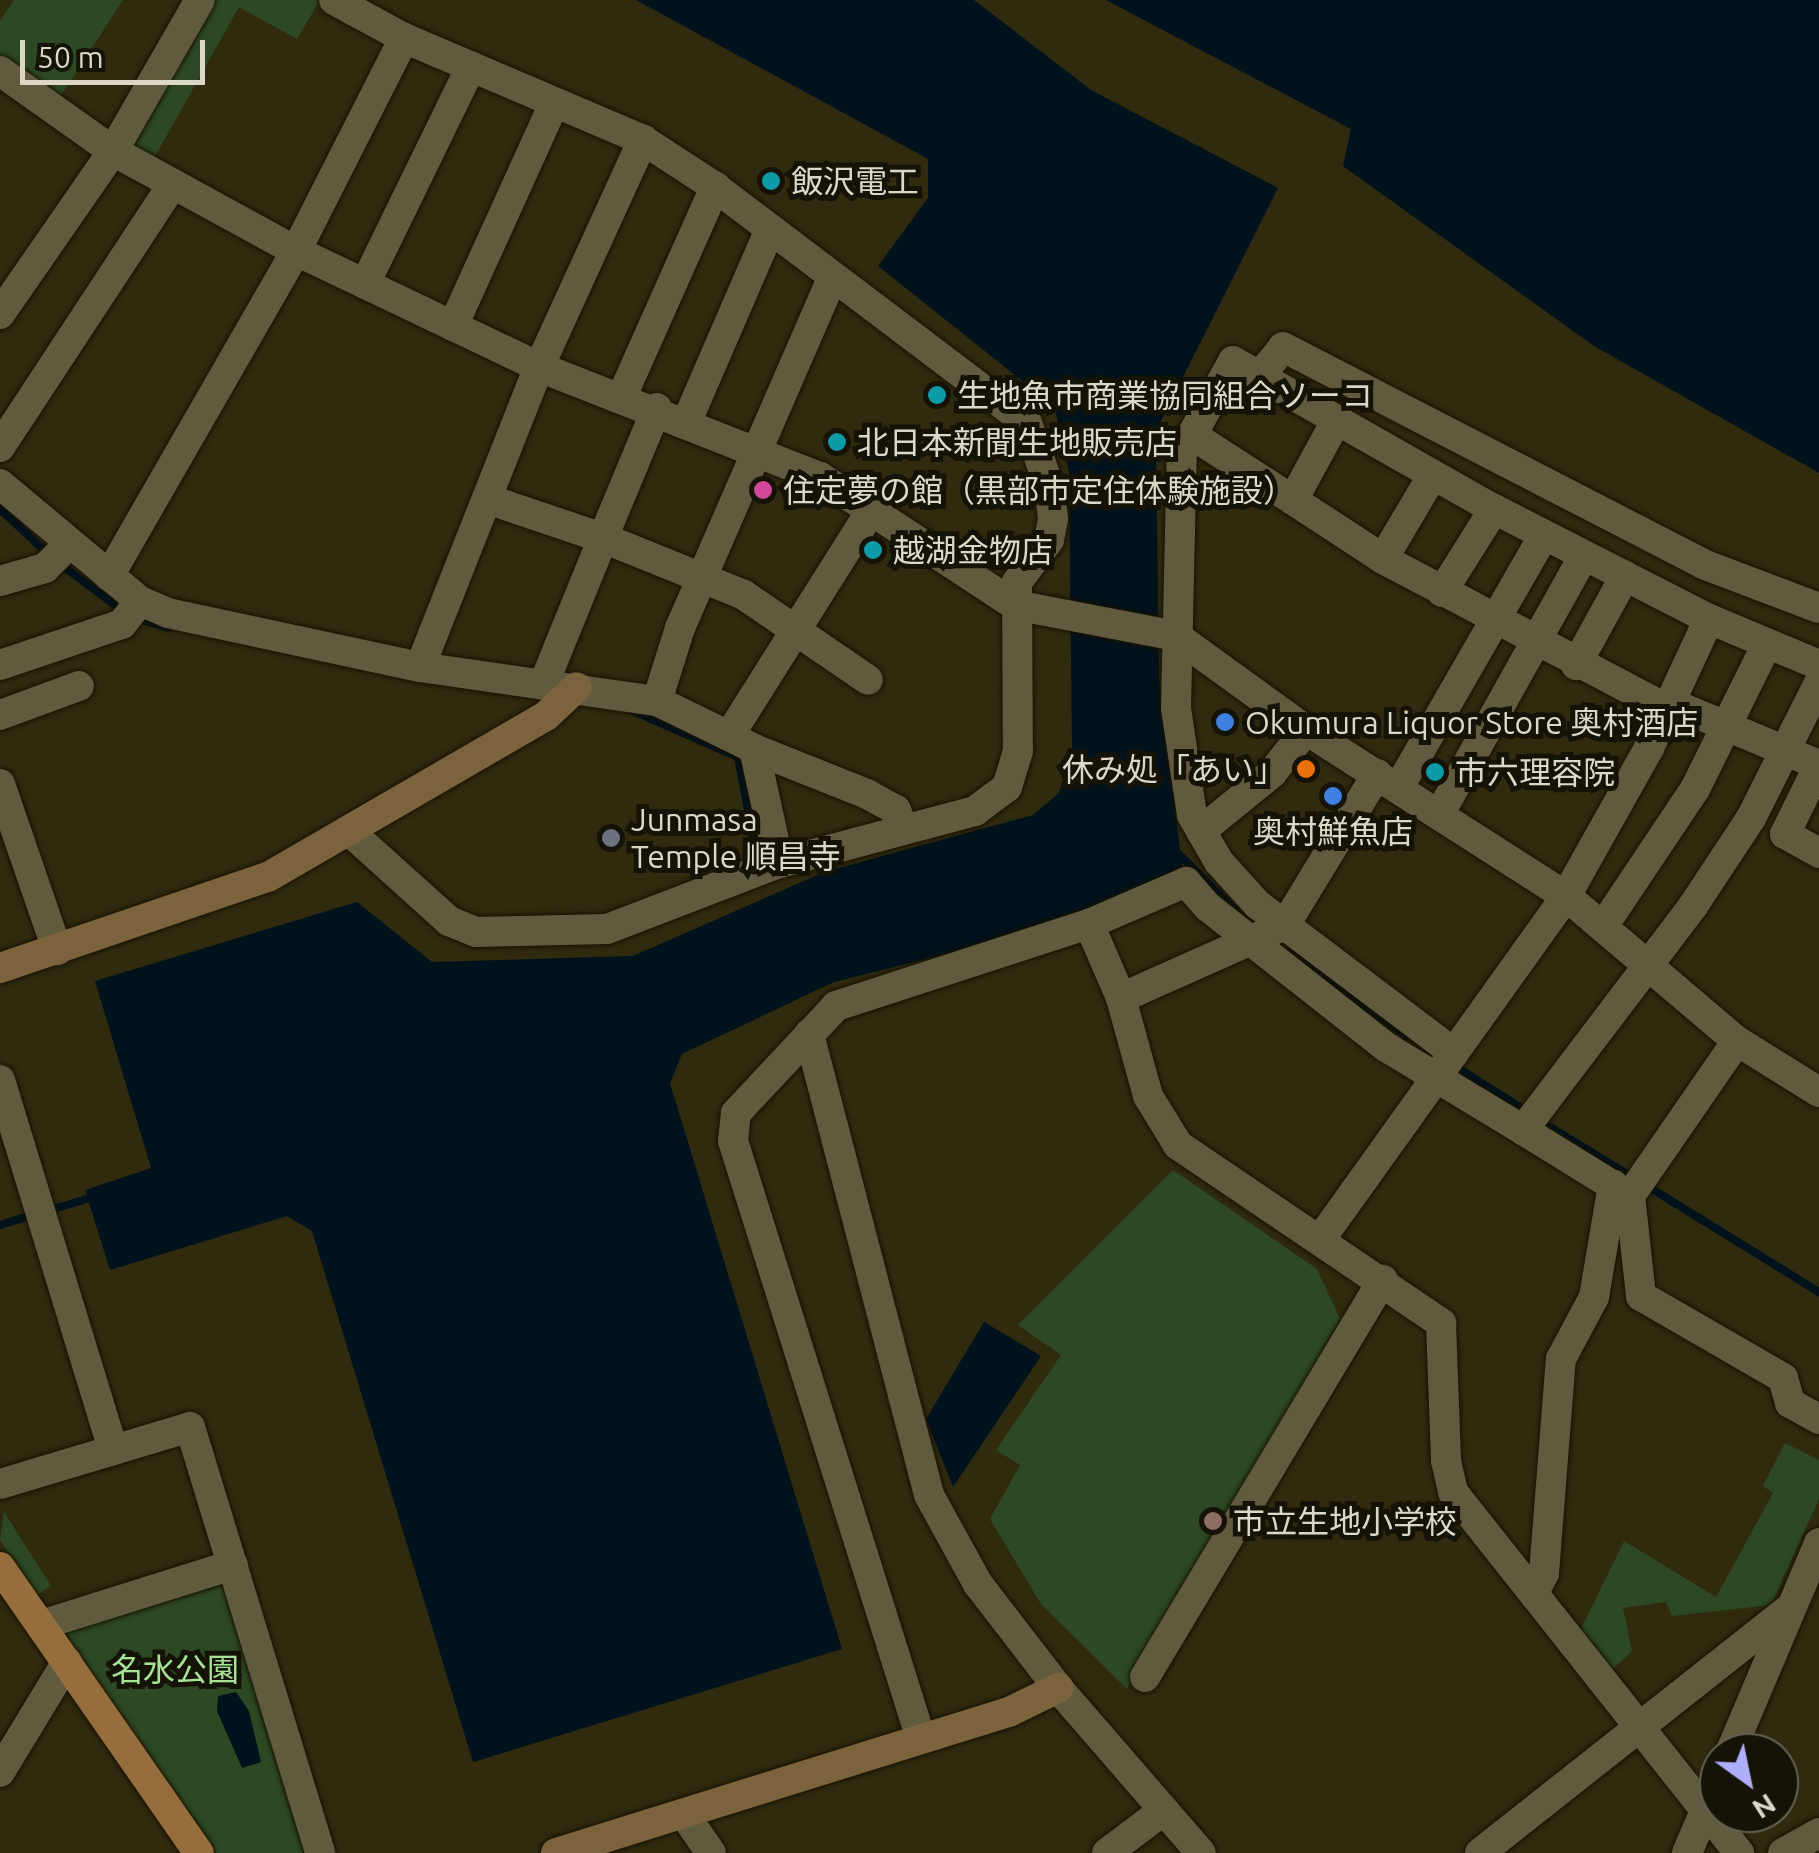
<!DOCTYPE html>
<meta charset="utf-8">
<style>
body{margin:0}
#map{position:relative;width:1819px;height:1853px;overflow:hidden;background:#302a0f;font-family:Ubuntu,"Noto Sans JP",sans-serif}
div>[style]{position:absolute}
.green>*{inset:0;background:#2c4923}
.water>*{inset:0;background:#00121c}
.pier>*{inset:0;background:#302a0f}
.stream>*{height:8px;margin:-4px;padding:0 4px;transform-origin:4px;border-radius:4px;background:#00121c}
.roads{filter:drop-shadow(0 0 2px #181200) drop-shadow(0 0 2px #181200)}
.street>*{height:30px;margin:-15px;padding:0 15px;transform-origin:15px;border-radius:15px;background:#605a3e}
.secondary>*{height:30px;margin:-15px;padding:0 15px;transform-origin:15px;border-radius:15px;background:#7b643d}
.primary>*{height:30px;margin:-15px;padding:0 15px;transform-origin:15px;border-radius:15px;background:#966d3d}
.dots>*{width:28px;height:28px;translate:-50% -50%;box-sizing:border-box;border:5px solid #151308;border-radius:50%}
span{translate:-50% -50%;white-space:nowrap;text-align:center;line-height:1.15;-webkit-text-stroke:10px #151308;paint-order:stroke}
.poi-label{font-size:32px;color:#dbd8c8}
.left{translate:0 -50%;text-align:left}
.right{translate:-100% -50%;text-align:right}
.park-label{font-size:32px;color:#a7e395}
.north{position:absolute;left:1699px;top:1733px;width:100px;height:100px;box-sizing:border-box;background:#151308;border:2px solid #646255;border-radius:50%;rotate:147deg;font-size:28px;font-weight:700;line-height:40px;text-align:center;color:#dbd8c8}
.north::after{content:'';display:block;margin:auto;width:35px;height:45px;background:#aeaefb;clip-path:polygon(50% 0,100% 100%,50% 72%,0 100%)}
.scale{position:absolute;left:20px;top:40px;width:185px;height:45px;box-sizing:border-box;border:5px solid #dbd8c8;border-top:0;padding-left:12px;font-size:30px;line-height:35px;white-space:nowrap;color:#dbd8c8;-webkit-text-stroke:8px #151308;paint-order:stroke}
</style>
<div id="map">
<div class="green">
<i style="clip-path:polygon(14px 0,123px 0,58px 100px,0 58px,0 21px)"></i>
<i style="clip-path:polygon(208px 0,320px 0,297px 39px,239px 7px,153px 160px,126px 145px)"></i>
<i style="clip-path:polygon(1173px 1170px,1317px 1269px,1340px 1319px,1127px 1689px,1041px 1604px,990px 1519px,1020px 1465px,996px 1450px,1061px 1355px,1018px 1325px)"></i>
<i style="clip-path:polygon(1785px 1443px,1819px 1460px,1819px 1499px,1771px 1605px,1672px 1616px,1666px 1602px,1623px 1608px,1632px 1651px,1611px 1671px,1581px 1629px,1624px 1541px,1716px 1597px,1773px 1493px,1763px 1486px)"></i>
<i style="clip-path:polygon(4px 1512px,51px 1586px,37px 1595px,0 1540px)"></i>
<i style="clip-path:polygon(219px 1578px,229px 1603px,304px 1853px,216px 1853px,60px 1630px)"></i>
</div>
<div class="water">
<i style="clip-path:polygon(636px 0,974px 0,1091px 90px,1278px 188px,1156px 431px,1159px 679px,1183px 873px,1050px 928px,834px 982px,682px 1054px,670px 1083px,842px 1649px,473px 1762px,312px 1231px,287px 1216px,110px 1270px,85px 1190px,151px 1168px,95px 981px,357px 902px,432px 962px,633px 956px,824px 872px,1033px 815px,1059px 793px,1072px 749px,1069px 473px,1051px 390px,1031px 378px,1026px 384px,878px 266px,928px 198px,928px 159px)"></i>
<i style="clip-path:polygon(1023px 0,1819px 0,1819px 473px,1594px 346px,1336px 161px)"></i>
<i style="clip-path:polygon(984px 1322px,1041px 1356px,953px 1487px,926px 1419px)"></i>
<i style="clip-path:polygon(236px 1692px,249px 1711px,261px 1762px,242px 1768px,217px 1711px,218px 1696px)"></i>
</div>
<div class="pier">
<i style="clip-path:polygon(1023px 0,1106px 0,1351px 129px,1343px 166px,1083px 46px)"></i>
</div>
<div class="stream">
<i style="left:0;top:509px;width:66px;rotate:43.2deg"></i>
<i style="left:59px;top:563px;width:80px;rotate:36.9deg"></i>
<i style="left:135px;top:618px;width:35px;rotate:16deg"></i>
<i style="left:631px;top:710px;width:117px;rotate:23.7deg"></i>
<i style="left:738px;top:757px;width:107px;rotate:79.2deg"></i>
<i style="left:1177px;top:852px;width:86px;rotate:45deg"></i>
<i style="left:1288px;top:952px;width:146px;rotate:35.2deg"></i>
<i style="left:1453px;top:1065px;width:86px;rotate:32.2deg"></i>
<i style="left:1537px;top:1119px;width:111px;rotate:31.4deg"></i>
<i style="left:1644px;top:1184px;width:206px;rotate:31.7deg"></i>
<i style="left:50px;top:1210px;width:46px;rotate:-16.5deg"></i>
<i style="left:0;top:1225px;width:38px;rotate:-17deg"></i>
</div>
<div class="roads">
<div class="street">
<i style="left:334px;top:0;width:80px;rotate:28.5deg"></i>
<i style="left:404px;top:38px;width:260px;rotate:23.1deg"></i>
<i style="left:643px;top:140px;width:86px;rotate:33.1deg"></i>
<i style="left:715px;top:187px;width:391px;rotate:37.1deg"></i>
<i style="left:1027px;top:423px;width:67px;rotate:70.8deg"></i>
<i style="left:1049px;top:486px;width:33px;rotate:83deg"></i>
<i style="left:1053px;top:519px;width:21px;rotate:101deg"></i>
<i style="left:1049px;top:540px;width:53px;rotate:127.3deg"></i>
<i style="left:1017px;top:582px;width:169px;rotate:89.7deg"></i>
<i style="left:1018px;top:751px;width:38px;rotate:107deg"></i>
<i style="left:1007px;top:787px;width:40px;rotate:143deg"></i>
<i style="left:975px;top:811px;width:203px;rotate:165.1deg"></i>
<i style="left:779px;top:863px;width:184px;rotate:159deg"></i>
<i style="left:607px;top:929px;width:131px;rotate:178.7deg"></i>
<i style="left:476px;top:932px;width:29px;rotate:-158deg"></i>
<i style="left:449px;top:921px;width:135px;rotate:-138deg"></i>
<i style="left:0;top:71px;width:138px;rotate:35.3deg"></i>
<i style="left:113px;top:151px;width:209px;rotate:28.7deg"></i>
<i style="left:296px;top:251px;width:269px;rotate:25.5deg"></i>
<i style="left:539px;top:367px;width:302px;rotate:21.4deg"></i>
<i style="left:820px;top:477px;width:233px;rotate:33.3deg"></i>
<i style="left:1015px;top:605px;width:164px;rotate:10.9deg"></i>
<i style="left:1176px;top:636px;width:160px;rotate:35.9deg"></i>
<i style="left:1306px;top:730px;width:308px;rotate:32.6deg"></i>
<i style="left:1566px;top:896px;width:224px;rotate:40.3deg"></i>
<i style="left:1737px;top:1041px;width:97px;rotate:31.9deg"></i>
<i style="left:365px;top:284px;width:242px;rotate:-64deg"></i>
<i style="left:0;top:314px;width:198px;rotate:-55.3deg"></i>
<i style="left:113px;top:151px;width:174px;rotate:-60.1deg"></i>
<i style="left:453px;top:326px;width:245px;rotate:-65.6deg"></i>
<i style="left:1259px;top:377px;width:38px;rotate:-51deg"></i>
<i style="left:1283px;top:347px;width:473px;rotate:27.3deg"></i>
<i style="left:1703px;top:564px;width:124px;rotate:20.8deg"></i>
<i style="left:623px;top:394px;width:227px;rotate:-66deg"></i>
<i style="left:657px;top:408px;width:141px;rotate:112.6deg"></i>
<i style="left:603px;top:538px;width:152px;rotate:22deg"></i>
<i style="left:744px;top:595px;width:150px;rotate:34.4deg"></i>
<i style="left:687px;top:421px;width:209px;rotate:-66.6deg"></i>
<i style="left:1192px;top:435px;width:120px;rotate:32.8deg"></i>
<i style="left:1293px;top:500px;width:88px;rotate:-61.4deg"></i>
<i style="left:0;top:447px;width:315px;rotate:-56.7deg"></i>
<i style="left:0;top:484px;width:182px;rotate:39.9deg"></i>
<i style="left:140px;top:601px;width:30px;rotate:23deg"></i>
<i style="left:168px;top:613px;width:258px;rotate:12.1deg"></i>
<i style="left:420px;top:667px;width:239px;rotate:8.2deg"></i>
<i style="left:657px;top:701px;width:80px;rotate:25.9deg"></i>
<i style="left:729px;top:736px;width:28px;rotate:27deg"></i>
<i style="left:754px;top:749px;width:117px;rotate:77.6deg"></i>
<i style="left:487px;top:499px;width:122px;rotate:18.6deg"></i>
<i style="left:603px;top:538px;width:157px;rotate:112.1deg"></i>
<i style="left:1293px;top:500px;width:108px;rotate:33.2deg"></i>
<i style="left:1383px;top:559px;width:96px;rotate:-59.4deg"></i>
<i style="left:1383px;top:559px;width:322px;rotate:27.8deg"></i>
<i style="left:109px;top:576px;width:375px;rotate:-60.1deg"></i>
<i style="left:296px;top:251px;width:239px;rotate:-63.1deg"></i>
<i style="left:0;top:581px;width:47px;rotate:-16.1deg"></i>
<i style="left:45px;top:568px;width:33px;rotate:-45deg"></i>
<i style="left:1442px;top:592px;width:98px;rotate:-57.9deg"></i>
<i style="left:0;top:665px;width:129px;rotate:-18.6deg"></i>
<i style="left:122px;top:624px;width:29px;rotate:-52deg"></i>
<i style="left:1576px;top:665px;width:102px;rotate:-61.2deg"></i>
<i style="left:420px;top:667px;width:323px;rotate:-68.4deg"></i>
<i style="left:539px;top:367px;width:250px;rotate:-65.4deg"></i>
<i style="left:657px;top:701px;width:77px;rotate:-72.5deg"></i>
<i style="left:680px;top:628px;width:382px;rotate:-66.5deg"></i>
<i style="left:1671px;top:703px;width:160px;rotate:22.7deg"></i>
<i style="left:0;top:715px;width:84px;rotate:-20.2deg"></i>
<i style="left:729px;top:736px;width:271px;rotate:-57.8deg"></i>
<i style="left:754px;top:749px;width:122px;rotate:21.7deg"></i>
<i style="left:867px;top:794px;width:33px;rotate:29deg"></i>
<i style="left:896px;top:810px;width:19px;rotate:69deg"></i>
<i style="left:1819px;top:765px;width:77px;rotate:116.2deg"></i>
<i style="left:1785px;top:834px;width:39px;rotate:29deg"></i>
<i style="left:0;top:784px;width:176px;rotate:71deg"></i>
<i style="left:1399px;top:787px;width:291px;rotate:-60.1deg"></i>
<i style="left:1440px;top:813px;width:295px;rotate:-60.8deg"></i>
<i style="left:1201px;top:831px;width:92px;rotate:-39.2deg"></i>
<i style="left:1272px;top:773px;width:55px;rotate:-51.7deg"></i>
<i style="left:1089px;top:924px;width:81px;rotate:66.6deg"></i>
<i style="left:1121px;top:998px;width:102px;rotate:74.6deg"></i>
<i style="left:1148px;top:1096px;width:57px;rotate:58.5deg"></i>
<i style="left:1178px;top:1145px;width:318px;rotate:34.1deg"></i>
<i style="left:1441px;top:1323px;width:138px;rotate:87.9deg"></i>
<i style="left:1446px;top:1461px;width:32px;rotate:77deg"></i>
<i style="left:1453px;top:1492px;width:461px;rotate:51.6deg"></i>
<i style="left:1604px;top:925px;width:164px;rotate:-56.2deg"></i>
<i style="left:1695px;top:789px;width:162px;rotate:-63.6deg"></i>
<i style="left:1121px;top:998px;width:180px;rotate:-24deg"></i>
<i style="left:1285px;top:925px;width:177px;rotate:-58.6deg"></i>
<i style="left:809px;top:1034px;width:476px;rotate:75.4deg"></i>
<i style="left:929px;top:1495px;width:102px;rotate:61.2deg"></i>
<i style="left:978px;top:1584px;width:131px;rotate:52.4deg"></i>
<i style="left:1058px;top:1688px;width:218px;rotate:49.1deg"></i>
<i style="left:1454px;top:1053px;width:246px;rotate:-142.9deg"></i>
<i style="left:1258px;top:905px;width:58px;rotate:-132.2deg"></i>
<i style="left:1219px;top:862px;width:54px;rotate:-119.9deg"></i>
<i style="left:1192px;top:815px;width:108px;rotate:-98.5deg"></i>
<i style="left:1176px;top:708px;width:255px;rotate:-88.7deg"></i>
<i style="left:1182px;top:453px;width:105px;rotate:-61deg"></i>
<i style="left:1233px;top:361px;width:300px;rotate:29.6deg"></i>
<i style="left:1494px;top:509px;width:242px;rotate:27.1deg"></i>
<i style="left:1709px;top:619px;width:119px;rotate:22.7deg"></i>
<i style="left:0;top:1080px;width:387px;rotate:73deg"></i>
<i style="left:1523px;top:1130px;width:126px;rotate:31.7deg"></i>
<i style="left:1630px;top:1196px;width:101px;rotate:83.7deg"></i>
<i style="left:1641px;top:1296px;width:164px;rotate:30deg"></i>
<i style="left:1783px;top:1378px;width:26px;rotate:74deg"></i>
<i style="left:1790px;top:1403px;width:33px;rotate:29deg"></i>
<i style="left:1630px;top:1196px;width:188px;rotate:-55.4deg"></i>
<i style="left:1322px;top:1237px;width:419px;rotate:-54.4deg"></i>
<i style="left:1566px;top:896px;width:170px;rotate:-60.7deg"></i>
<i style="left:1649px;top:748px;width:142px;rotate:-65.1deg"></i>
<i style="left:0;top:1484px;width:198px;rotate:-16.7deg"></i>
<i style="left:190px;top:1427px;width:445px;rotate:73deg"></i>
<i style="left:1535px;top:1591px;width:20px;rotate:-63deg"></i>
<i style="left:1544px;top:1573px;width:215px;rotate:-85.5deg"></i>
<i style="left:1561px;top:1359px;width:70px;rotate:-62deg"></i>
<i style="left:1594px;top:1297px;width:114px;rotate:-80.4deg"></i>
<i style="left:41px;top:1625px;width:201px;rotate:-17.4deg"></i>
<i style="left:1145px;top:1677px;width:463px;rotate:-59.1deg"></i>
<i style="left:921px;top:1739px;width:627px;rotate:-107.45deg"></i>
<i style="left:733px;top:1141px;width:28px;rotate:-84deg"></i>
<i style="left:736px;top:1113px;width:146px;rotate:-46.9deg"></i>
<i style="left:836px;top:1006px;width:266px;rotate:-18deg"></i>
<i style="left:1089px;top:924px;width:106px;rotate:-23.4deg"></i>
<i style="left:1186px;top:882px;width:33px;rotate:49deg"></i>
<i style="left:1208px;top:907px;width:226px;rotate:38.2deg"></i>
<i style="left:1386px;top:1047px;width:160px;rotate:31.2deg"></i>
<i style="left:1523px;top:1130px;width:281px;rotate:-52.8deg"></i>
<i style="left:1693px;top:906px;width:105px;rotate:-56.6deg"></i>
<i style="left:1751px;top:818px;width:151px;rotate:-63.3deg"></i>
<i style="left:1730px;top:1753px;width:228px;rotate:-67deg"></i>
<i style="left:0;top:1772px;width:129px;rotate:-58.7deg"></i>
<i style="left:684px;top:1814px;width:47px;rotate:55.3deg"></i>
<i style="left:1107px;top:1853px;width:71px;rotate:-37deg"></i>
<i style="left:1480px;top:1853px;width:395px;rotate:-38.3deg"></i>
<i style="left:1687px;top:1853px;width:82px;rotate:-66.9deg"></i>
<i style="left:1783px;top:1853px;width:41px;rotate:-29.1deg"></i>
</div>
<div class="secondary">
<i style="left:0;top:968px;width:283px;rotate:-18.8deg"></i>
<i style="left:268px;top:877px;width:321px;rotate:-30.1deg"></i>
<i style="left:546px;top:716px;width:42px;rotate:-43.1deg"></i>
<i style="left:556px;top:1853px;width:474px;rotate:-17.3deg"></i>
<i style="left:1009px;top:1712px;width:55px;rotate:-26.1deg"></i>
</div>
<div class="primary">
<i style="left:0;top:1567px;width:348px;rotate:55.2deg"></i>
</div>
</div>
<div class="dots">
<i style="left:771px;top:181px;background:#0f9aa8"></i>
<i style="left:937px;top:395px;background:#0f9aa8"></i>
<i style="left:837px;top:442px;background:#0f9aa8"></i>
<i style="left:763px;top:490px;background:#d1479c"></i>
<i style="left:873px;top:550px;background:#0f9aa8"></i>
<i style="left:1225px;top:722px;background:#3f7fe0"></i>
<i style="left:1306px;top:769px;background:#e8710a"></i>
<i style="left:1435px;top:772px;background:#0f9aa8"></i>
<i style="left:1333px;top:796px;background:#3f7fe0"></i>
<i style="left:611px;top:838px;background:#6b7280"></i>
<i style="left:1213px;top:1521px;background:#8d6e63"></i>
</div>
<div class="poi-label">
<span class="left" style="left:791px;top:181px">飯沢電工</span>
<span class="left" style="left:957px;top:395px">生地魚市商業協同組合ソーコ</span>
<span class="left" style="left:857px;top:442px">北日本新聞生地販売店</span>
<span class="left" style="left:783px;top:490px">住定夢の館（黒部市定住体験施設）</span>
<span class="left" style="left:893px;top:550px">越湖金物店</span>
<span class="left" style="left:1245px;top:722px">Okumura Liquor Store 奥村酒店</span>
<span class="right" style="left:1286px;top:769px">休み処「あい」</span>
<span class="left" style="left:1455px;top:772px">市六理容院</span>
<span class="left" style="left:631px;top:838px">Junmasa<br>Temple 順昌寺</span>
<span style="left:1333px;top:831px">奥村鮮魚店</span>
<span class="left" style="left:1233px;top:1521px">市立生地小学校</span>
</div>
<div class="park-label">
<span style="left:175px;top:1669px">名水公園</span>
</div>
<div class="north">N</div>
<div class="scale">50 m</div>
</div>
